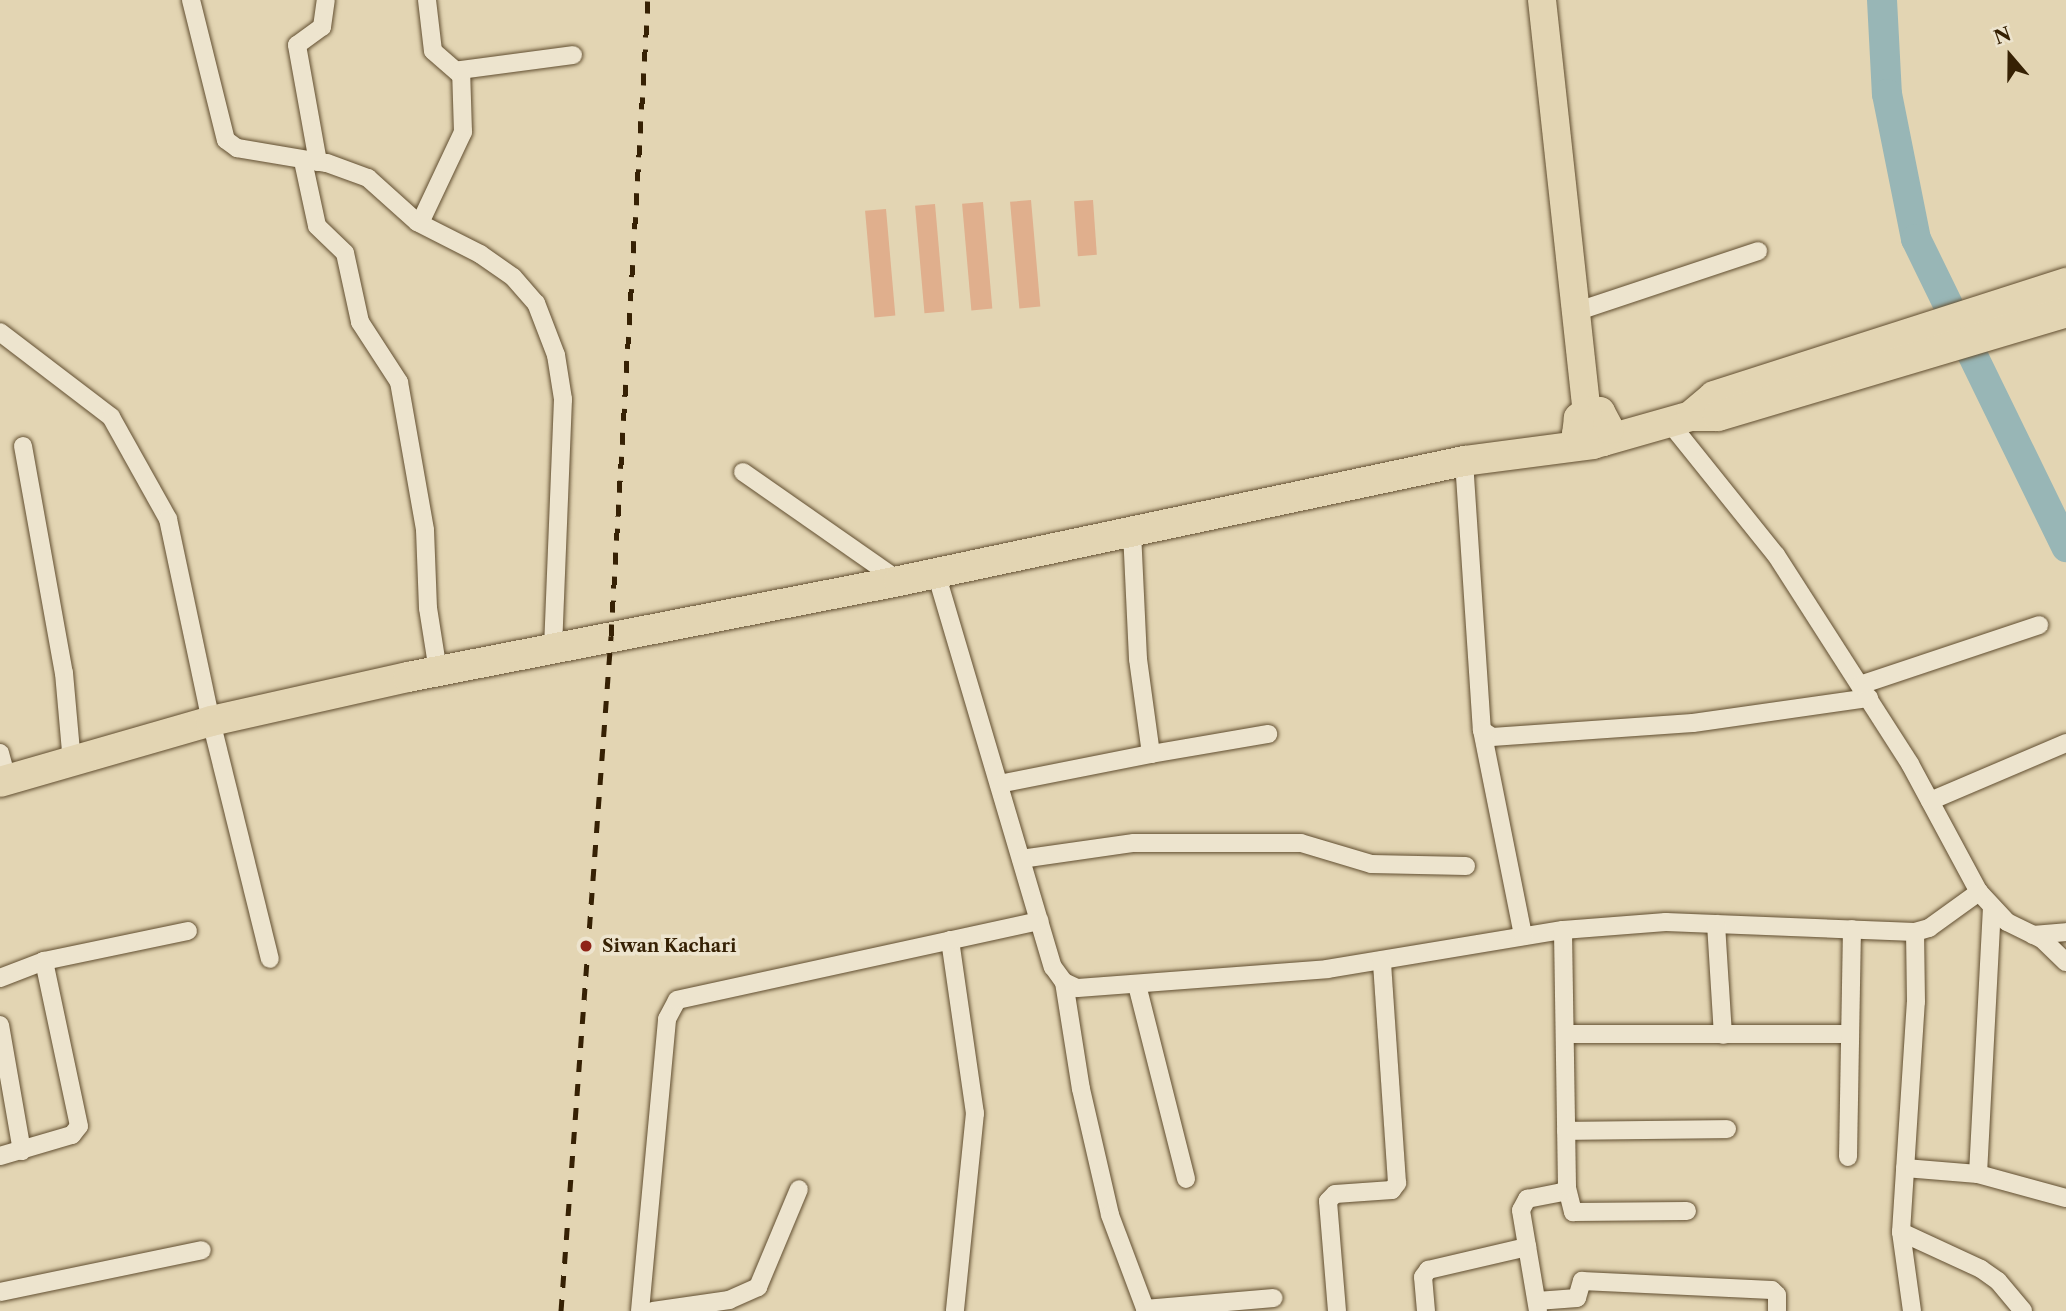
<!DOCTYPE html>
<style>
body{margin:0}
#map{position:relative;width:2066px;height:1311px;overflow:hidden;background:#e3d5b3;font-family:"Libre Caslon Text",serif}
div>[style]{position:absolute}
.river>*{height:30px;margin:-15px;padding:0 15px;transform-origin:15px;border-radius:15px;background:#98b6b6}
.building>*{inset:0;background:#e0af8d;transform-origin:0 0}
.roads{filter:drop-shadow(0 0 2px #614e30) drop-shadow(0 0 2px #614e30)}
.minor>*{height:18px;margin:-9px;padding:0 9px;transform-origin:9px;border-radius:9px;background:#ede4ce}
.primary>*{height:28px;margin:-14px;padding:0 14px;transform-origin:14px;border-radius:14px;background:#e3d5b3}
.trunk>*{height:30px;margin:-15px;padding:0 15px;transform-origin:15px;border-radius:15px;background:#e3d5b3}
.rail>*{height:5px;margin-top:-2.5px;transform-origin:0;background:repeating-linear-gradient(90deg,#362104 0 12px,transparent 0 24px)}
.dots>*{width:19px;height:19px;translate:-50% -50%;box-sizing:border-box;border:4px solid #ede4ce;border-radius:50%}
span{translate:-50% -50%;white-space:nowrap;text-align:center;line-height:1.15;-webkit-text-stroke:7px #ede4ce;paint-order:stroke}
.poi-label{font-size:18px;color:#362104;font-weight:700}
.left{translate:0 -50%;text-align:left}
.north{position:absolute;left:1975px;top:21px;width:70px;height:70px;-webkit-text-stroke:5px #ede4ce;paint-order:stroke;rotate:340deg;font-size:19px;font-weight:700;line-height:28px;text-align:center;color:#362104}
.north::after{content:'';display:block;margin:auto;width:24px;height:32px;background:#362104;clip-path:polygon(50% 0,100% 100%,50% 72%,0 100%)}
</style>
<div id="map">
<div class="river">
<i style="left:1882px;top:0;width:94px;rotate:87deg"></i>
<i style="left:1887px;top:94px;width:148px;rotate:78.7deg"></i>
<i style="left:1916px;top:239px;width:343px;rotate:64deg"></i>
</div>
<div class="building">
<i style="left:1031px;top:200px;width:107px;height:21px;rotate:85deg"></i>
<i style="left:1093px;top:200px;width:55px;height:19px;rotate:86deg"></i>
<i style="left:983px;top:202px;width:107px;height:21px;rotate:85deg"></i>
<i style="left:935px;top:204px;width:108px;height:20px;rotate:85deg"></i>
<i style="left:886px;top:209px;width:107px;height:21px;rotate:85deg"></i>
</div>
<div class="roads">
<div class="minor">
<i style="left:191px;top:0;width:144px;rotate:76deg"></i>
<i style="left:226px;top:140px;width:14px;rotate:36deg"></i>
<i style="left:237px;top:148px;width:91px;rotate:9.5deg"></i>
<i style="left:327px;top:163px;width:44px;rotate:20.1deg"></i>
<i style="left:368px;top:178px;width:66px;rotate:41.9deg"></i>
<i style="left:417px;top:222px;width:71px;rotate:26.9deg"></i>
<i style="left:480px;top:254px;width:40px;rotate:34.9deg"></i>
<i style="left:513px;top:277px;width:35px;rotate:49deg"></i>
<i style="left:536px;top:303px;width:56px;rotate:69deg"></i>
<i style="left:556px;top:355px;width:45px;rotate:81deg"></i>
<i style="left:563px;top:399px;width:248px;rotate:92.3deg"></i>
<i style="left:427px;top:0;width:51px;rotate:83.3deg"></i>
<i style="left:433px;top:51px;width:35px;rotate:41deg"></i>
<i style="left:303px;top:161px;width:66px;rotate:77.8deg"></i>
<i style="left:317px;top:226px;width:39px;rotate:44deg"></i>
<i style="left:345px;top:253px;width:71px;rotate:77.7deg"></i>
<i style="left:360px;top:322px;width:72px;rotate:57deg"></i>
<i style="left:399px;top:382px;width:150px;rotate:80deg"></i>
<i style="left:425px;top:530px;width:78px;rotate:87.8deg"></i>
<i style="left:428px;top:608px;width:64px;rotate:81deg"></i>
<i style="left:318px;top:162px;width:119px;rotate:-100.2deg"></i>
<i style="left:297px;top:45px;width:31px;rotate:-36deg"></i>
<i style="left:322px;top:27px;width:27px;rotate:-82deg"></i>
<i style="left:420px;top:223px;width:101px;rotate:-64.7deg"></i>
<i style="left:463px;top:132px;width:62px;rotate:-91.8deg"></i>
<i style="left:461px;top:70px;width:113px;rotate:-7.6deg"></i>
<i style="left:1575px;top:312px;width:193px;rotate:-18.4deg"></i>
<i style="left:0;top:332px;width:140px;rotate:37.4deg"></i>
<i style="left:111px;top:417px;width:117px;rotate:60.8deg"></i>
<i style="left:168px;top:519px;width:207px;rotate:78deg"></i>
<i style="left:211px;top:721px;width:245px;rotate:76.1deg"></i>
<i style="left:1669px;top:422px;width:171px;rotate:51.2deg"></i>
<i style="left:1776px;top:555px;width:248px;rotate:57.3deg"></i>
<i style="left:1910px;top:764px;width:145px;rotate:61.7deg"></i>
<i style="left:1979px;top:892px;width:41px;rotate:47deg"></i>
<i style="left:2007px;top:922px;width:39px;rotate:26deg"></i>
<i style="left:2042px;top:939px;width:33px;rotate:44deg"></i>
<i style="left:23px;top:446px;width:231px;rotate:79.8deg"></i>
<i style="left:64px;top:673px;width:89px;rotate:84.9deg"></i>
<i style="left:1464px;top:461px;width:270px;rotate:86.2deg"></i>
<i style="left:1482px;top:730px;width:12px;rotate:35deg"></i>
<i style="left:1492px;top:737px;width:201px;rotate:-4deg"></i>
<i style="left:1693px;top:723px;width:178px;rotate:-8.1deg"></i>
<i style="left:743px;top:472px;width:190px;rotate:34.9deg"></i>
<i style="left:936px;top:573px;width:411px;rotate:73.5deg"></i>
<i style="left:1053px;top:967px;width:19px;rotate:54deg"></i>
<i style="left:1064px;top:982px;width:14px;rotate:25deg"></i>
<i style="left:1077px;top:988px;width:251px;rotate:-4.3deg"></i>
<i style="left:1327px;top:969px;width:239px;rotate:-9.4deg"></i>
<i style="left:1563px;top:930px;width:103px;rotate:-4.4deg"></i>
<i style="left:1666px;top:922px;width:249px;rotate:2.3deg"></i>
<i style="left:1915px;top:932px;width:15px;rotate:-16deg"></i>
<i style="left:1929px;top:928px;width:62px;rotate:-35.8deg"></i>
<i style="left:1860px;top:685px;width:189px;rotate:-18.5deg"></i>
<i style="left:1482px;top:730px;width:210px;rotate:78.7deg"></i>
<i style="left:0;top:753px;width:28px;rotate:75deg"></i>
<i style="left:1151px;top:754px;width:119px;rotate:-9.7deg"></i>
<i style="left:999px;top:784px;width:155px;rotate:-11.2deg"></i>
<i style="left:1151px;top:754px;width:96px;rotate:-97.8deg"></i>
<i style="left:1138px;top:659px;width:129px;rotate:-92.7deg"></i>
<i style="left:1930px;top:801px;width:148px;rotate:-23.1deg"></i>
<i style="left:1021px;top:859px;width:114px;rotate:-8.1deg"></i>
<i style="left:1134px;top:843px;width:167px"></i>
<i style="left:1301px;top:843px;width:73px;rotate:16.7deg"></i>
<i style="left:1371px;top:864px;width:95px;rotate:1.2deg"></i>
<i style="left:1716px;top:924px;width:111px;rotate:86.4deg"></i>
<i style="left:2033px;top:935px;width:33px;rotate:-5deg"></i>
<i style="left:950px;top:940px;width:175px;rotate:81.8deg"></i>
<i style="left:975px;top:1113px;width:199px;rotate:95.8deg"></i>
<i style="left:0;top:978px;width:47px;rotate:-21.1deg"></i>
<i style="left:44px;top:961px;width:147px;rotate:-11.8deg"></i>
<i style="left:1064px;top:982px;width:108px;rotate:81deg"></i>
<i style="left:1081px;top:1089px;width:129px;rotate:77deg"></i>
<i style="left:1110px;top:1215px;width:103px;rotate:69.4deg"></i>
<i style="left:1137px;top:985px;width:200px;rotate:75.8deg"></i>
<i style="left:0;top:1025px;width:128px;rotate:80.1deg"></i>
<i style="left:1567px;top:1034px;width:281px"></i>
<i style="left:1566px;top:1131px;width:161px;rotate:-0.7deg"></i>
<i style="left:0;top:1156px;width:75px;rotate:-16.3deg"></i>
<i style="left:72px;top:1135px;width:11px;rotate:-52deg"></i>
<i style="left:79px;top:1126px;width:169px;rotate:-102deg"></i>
<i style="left:1848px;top:1157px;width:228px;rotate:-89deg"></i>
<i style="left:1905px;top:1168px;width:73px;rotate:4.7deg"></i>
<i style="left:1978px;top:1174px;width:91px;rotate:15.3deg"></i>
<i style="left:1978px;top:1174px;width:268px;rotate:-87deg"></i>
<i style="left:1567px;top:1188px;width:25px;rotate:76deg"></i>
<i style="left:1573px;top:1212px;width:114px;rotate:-0.5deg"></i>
<i style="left:1901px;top:1232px;width:88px;rotate:24.8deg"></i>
<i style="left:1981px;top:1269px;width:21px;rotate:35deg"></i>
<i style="left:1998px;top:1281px;width:39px;rotate:50deg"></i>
<i style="left:0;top:1292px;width:206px;rotate:-11.7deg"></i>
<i style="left:1537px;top:1301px;width:40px;rotate:-4.3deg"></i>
<i style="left:1577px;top:1298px;width:18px;rotate:-74deg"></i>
<i style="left:1582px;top:1281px;width:190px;rotate:2.7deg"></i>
<i style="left:1772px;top:1290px;width:7px;rotate:45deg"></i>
<i style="left:1777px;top:1295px;width:16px;rotate:90deg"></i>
<i style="left:1145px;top:1309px;width:129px;rotate:-4.9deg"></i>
<i style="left:640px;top:1311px;width:293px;rotate:-84.7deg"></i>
<i style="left:667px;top:1019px;width:21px;rotate:-62deg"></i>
<i style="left:677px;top:1000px;width:371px;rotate:-12.3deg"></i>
<i style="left:653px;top:1311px;width:77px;rotate:-8.2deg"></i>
<i style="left:729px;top:1300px;width:32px;rotate:-24deg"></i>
<i style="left:758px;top:1287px;width:106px;rotate:-67.3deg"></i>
<i style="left:1337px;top:1311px;width:110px;rotate:-94.7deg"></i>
<i style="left:1328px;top:1201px;width:10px;rotate:-45deg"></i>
<i style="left:1335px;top:1194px;width:57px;rotate:-4deg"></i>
<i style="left:1392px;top:1190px;width:9px;rotate:-54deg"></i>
<i style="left:1397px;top:1183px;width:223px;rotate:-93.9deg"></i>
<i style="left:1426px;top:1311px;width:34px;rotate:-95deg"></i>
<i style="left:1423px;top:1277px;width:9px;rotate:-54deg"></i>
<i style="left:1428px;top:1270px;width:102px;rotate:-13.1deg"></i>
<i style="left:1538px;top:1311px;width:102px;rotate:-99.6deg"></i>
<i style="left:1521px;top:1210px;width:13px;rotate:-61deg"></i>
<i style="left:1527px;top:1199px;width:37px;rotate:-11deg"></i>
<i style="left:1563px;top:1192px;width:7px;rotate:-56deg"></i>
<i style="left:1567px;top:1186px;width:256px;rotate:-90.9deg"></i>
<i style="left:1912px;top:1311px;width:80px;rotate:-97.9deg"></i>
<i style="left:1901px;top:1232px;width:230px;rotate:-86.3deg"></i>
<i style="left:1916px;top:1002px;width:70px;rotate:-90.8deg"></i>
</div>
<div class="primary">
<i style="left:1542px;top:0;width:413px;rotate:83.8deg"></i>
</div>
<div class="trunk">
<i style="left:1694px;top:413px;width:26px;rotate:-40deg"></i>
<i style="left:1714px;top:396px;width:370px;rotate:-17.8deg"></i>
<i style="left:1603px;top:441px;width:91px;rotate:-15.9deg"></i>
<i style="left:1691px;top:416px;width:27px"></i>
<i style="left:1718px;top:416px;width:363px;rotate:-16.6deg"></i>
<i style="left:0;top:782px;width:220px;rotate:-16.1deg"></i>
<i style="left:211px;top:721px;width:202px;rotate:-12.6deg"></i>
<i style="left:408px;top:677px;width:500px;rotate:-11.06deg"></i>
<i style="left:899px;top:581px;width:578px;rotate:-11.99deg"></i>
<i style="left:1464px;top:461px;width:130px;rotate:-7.5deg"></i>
<i style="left:1593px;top:444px;width:10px;rotate:-17deg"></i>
<i style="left:1603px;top:441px;width:13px;rotate:-63deg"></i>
<i style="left:1609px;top:429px;width:19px;rotate:-118deg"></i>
<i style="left:1600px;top:412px;width:13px;rotate:-176deg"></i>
<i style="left:1587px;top:411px;width:11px;rotate:139deg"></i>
<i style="left:1579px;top:418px;width:16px;rotate:97deg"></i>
<i style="left:1577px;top:434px;width:11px;rotate:49deg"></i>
</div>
</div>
<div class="rail">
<i style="left:561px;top:1311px;width:677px;rotate:-85.76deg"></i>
<i style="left:611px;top:636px;width:637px;rotate:-86.67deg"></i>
</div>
<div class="dots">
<i style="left:586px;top:946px;background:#8f2418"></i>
</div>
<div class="poi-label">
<span class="left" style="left:602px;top:946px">Siwan Kachari</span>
</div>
<div class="north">N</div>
</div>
